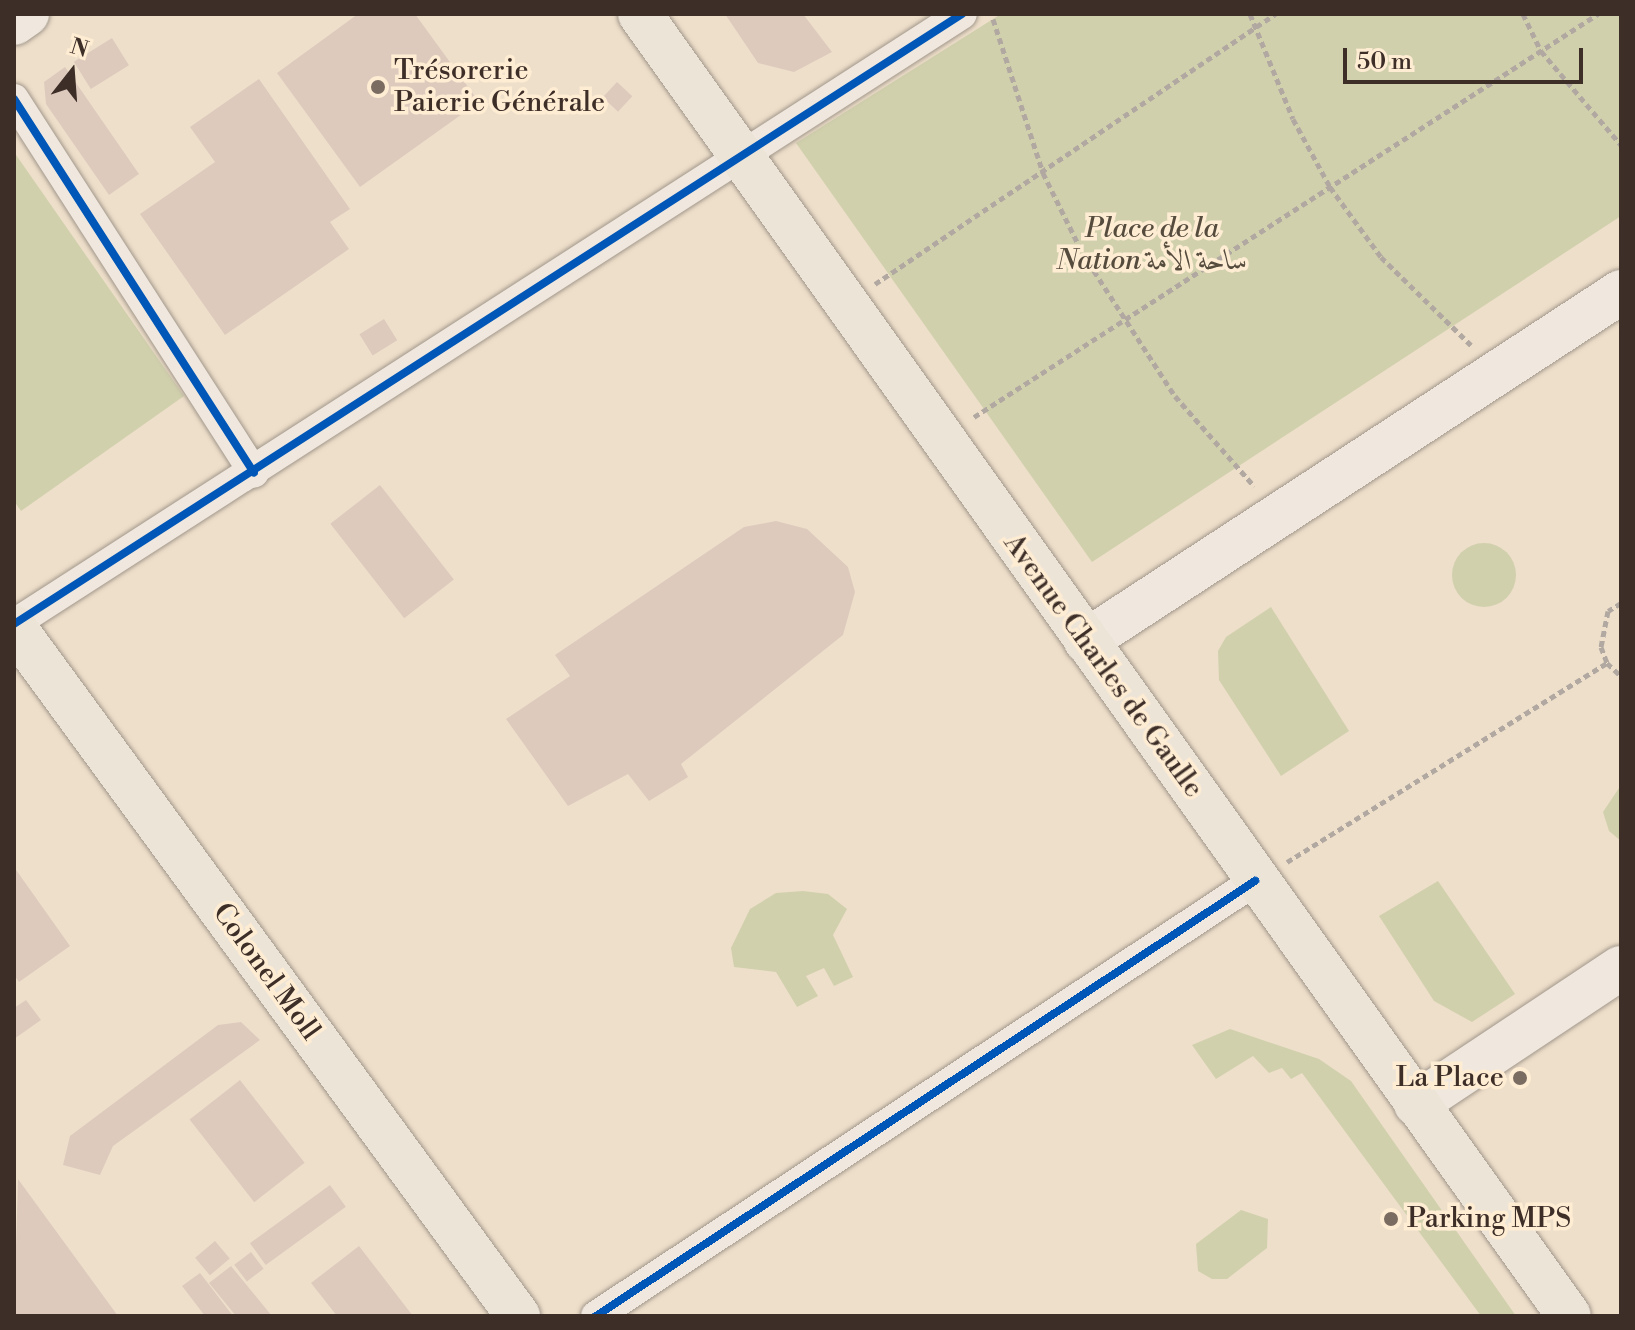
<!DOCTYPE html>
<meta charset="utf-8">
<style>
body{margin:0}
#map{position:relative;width:1635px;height:1330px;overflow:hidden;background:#eedfca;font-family:"Libre Bodoni",Amiri,serif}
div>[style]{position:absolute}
.green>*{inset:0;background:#d1d0ad}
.round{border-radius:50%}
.building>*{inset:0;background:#ddcabd;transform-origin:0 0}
.path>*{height:5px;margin-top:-2.5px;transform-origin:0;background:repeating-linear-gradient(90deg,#b1a9a1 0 6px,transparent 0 10px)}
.roads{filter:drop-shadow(0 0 2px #a2978b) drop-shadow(0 0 2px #a2978b)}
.minor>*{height:30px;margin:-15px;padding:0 15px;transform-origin:15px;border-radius:15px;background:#f0e8de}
.secondary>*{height:44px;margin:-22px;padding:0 22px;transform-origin:22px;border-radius:22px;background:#f0e8de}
.primary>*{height:44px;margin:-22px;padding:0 22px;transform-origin:22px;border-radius:22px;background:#ede4d8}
.cycleway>*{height:8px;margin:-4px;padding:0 4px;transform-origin:4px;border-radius:4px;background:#0057b8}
.dots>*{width:22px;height:22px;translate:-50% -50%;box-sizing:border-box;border:4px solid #feecd3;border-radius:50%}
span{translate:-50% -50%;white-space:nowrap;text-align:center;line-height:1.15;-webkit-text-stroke:7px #feecd3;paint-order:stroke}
.poi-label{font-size:28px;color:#3d2e28}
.left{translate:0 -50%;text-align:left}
.right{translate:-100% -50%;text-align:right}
.park-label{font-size:28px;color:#564c3e;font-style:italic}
.street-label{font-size:28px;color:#3d2e28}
.frame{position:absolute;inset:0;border:16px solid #3d2e28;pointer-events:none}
.north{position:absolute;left:32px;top:32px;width:80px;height:80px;-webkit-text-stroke:6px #feecd3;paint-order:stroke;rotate:17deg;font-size:22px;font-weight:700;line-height:32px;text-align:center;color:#3d2e28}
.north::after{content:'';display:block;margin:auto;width:28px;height:36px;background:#3d2e28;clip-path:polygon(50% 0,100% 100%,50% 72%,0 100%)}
.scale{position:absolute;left:1343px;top:48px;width:240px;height:36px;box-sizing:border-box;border:4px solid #3d2e28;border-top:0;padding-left:10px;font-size:24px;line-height:28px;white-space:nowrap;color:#3d2e28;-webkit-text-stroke:6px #feecd3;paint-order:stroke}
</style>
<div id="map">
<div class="green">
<i style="clip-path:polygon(1001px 14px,1621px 14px,1621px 216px,1092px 562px,796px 143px)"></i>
<i style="clip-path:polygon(14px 152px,184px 396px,21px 511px,14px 501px)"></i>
<i class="round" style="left:1452px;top:543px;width:64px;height:64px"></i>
<i style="clip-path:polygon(1271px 607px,1349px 731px,1281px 776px,1219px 680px,1218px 651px,1226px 637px)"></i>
<i style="clip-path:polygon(1621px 785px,1621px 841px,1609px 831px,1603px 812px)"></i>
<i style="clip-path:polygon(1438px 881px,1515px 994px,1472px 1022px,1434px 1001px,1379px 916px)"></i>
<i style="clip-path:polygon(803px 891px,828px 894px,847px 909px,833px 935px,853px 977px,834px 986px,824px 968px,806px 976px,818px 996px,797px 1007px,776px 972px,734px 967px,731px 948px,750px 909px,776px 893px)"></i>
<i style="clip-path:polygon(1230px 1029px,1319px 1059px,1351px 1081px,1516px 1316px,1481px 1316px,1302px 1073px,1291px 1079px,1282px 1068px,1269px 1073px,1253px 1056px,1216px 1079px,1192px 1045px)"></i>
<i style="clip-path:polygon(1241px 1210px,1268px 1219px,1267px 1248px,1227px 1279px,1212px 1279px,1198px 1271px,1196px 1244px)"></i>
</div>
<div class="building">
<i style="clip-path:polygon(358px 14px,415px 14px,479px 102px,360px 187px,277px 73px)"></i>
<i style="clip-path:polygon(725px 14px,803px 14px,832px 52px,794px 72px,758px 63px)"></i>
<i style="left:112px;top:38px;width:32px;height:45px;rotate:58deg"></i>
<i style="clip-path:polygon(65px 67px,139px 174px,109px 195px,46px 104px,44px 82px)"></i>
<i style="clip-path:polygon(259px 79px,350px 209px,330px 222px,349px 249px,225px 335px,140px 214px,215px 162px,190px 127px)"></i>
<i style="left:617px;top:82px;width:21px;height:21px;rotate:43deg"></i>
<i style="left:384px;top:319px;width:25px;height:29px;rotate:58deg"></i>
<i style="left:380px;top:485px;width:120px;height:63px;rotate:52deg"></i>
<i style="clip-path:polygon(776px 521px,807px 529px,848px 567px,855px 592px,843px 635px,681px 764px,688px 777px,649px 801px,628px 774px,568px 806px,506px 719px,570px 676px,555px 655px,744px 527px)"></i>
<i style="clip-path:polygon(14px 867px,70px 946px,19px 982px,14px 975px)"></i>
<i style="clip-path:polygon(26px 1000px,41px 1020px,14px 1039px,14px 1008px)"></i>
<i style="clip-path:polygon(241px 1022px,260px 1040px,113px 1146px,100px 1175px,63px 1165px,70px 1136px,218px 1025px)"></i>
<i style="left:240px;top:1080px;width:105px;height:64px;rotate:52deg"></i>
<i style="clip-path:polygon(18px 1179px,118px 1316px,14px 1316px)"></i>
<i style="left:330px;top:1185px;width:27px;height:99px;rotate:54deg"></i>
<i style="left:215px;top:1241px;width:23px;height:26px;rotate:50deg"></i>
<i style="clip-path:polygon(359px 1246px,413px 1316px,337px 1316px,311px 1283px)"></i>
<i style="left:251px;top:1252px;width:21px;height:21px;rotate:53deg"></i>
<i style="clip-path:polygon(231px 1266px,272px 1316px,236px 1316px,209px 1283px)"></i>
<i style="clip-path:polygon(200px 1273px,207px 1282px,233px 1316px,205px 1316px,182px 1286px)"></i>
</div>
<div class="path">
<i style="left:1250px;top:14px;width:113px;rotate:67.7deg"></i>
<i style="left:1293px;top:119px;width:77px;rotate:61.4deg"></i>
<i style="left:1330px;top:187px;width:87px;rotate:53.9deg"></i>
<i style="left:1381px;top:257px;width:126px;rotate:44.4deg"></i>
<i style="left:1523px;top:14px;width:41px;rotate:64.1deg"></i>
<i style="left:1541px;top:51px;width:123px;rotate:49.6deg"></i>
<i style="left:993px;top:19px;width:162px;rotate:72deg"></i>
<i style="left:1043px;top:173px;width:90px;rotate:63.7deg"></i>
<i style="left:1083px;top:254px;width:169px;rotate:57.1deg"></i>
<i style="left:1175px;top:396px;width:120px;rotate:48.7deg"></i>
<i style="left:875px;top:284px;width:483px;rotate:-34deg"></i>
<i style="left:974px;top:417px;width:743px;rotate:-32.86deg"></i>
<i style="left:1621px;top:603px;width:15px;rotate:148deg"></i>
<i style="left:1608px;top:611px;width:37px;rotate:101deg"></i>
<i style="left:1601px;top:647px;width:17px;rotate:69deg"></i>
<i style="left:1607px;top:663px;width:19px;rotate:43deg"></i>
<i style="left:1287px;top:862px;width:377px;rotate:-31.9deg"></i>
</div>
<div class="roads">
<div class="minor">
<i style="left:14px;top:99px;width:444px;rotate:57.3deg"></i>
<i style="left:14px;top:624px;width:1127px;rotate:-32.76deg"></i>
<i style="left:596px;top:1316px;width:790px;rotate:-33.43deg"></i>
</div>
<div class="secondary">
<i style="left:14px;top:23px;width:16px;rotate:-35deg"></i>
<i style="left:1086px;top:641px;width:639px;rotate:-33.12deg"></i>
<i style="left:1416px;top:1104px;width:246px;rotate:-33.6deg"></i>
</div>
<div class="primary">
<i style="left:640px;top:14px;width:1599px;rotate:54.49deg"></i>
<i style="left:14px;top:627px;width:854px;rotate:53.81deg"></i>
</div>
</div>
<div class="cycleway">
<i style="left:14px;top:99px;width:444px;rotate:57.3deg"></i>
<i style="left:14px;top:624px;width:1127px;rotate:-32.76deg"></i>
<i style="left:596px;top:1316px;width:790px;rotate:-33.43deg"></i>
</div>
<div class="dots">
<i style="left:378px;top:87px;background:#7b6c61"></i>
<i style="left:1520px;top:1078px;background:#7b6c61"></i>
<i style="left:1391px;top:1219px;background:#7b6c61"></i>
</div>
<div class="poi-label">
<span class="left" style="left:394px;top:87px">Trésorerie<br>Paierie Générale</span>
<span class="right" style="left:1504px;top:1078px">La Place</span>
<span class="left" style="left:1407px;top:1219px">Parking MPS</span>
</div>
<div class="park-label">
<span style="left:1152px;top:245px">Place de la<br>Nation ساحة الأمة</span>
</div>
<div class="street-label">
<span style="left:1103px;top:666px;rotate:54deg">Avenue Charles de Gaulle</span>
<span style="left:266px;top:972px;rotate:54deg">Colonel Moll</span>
</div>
<div class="frame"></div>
<div class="north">N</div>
<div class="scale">50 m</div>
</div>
